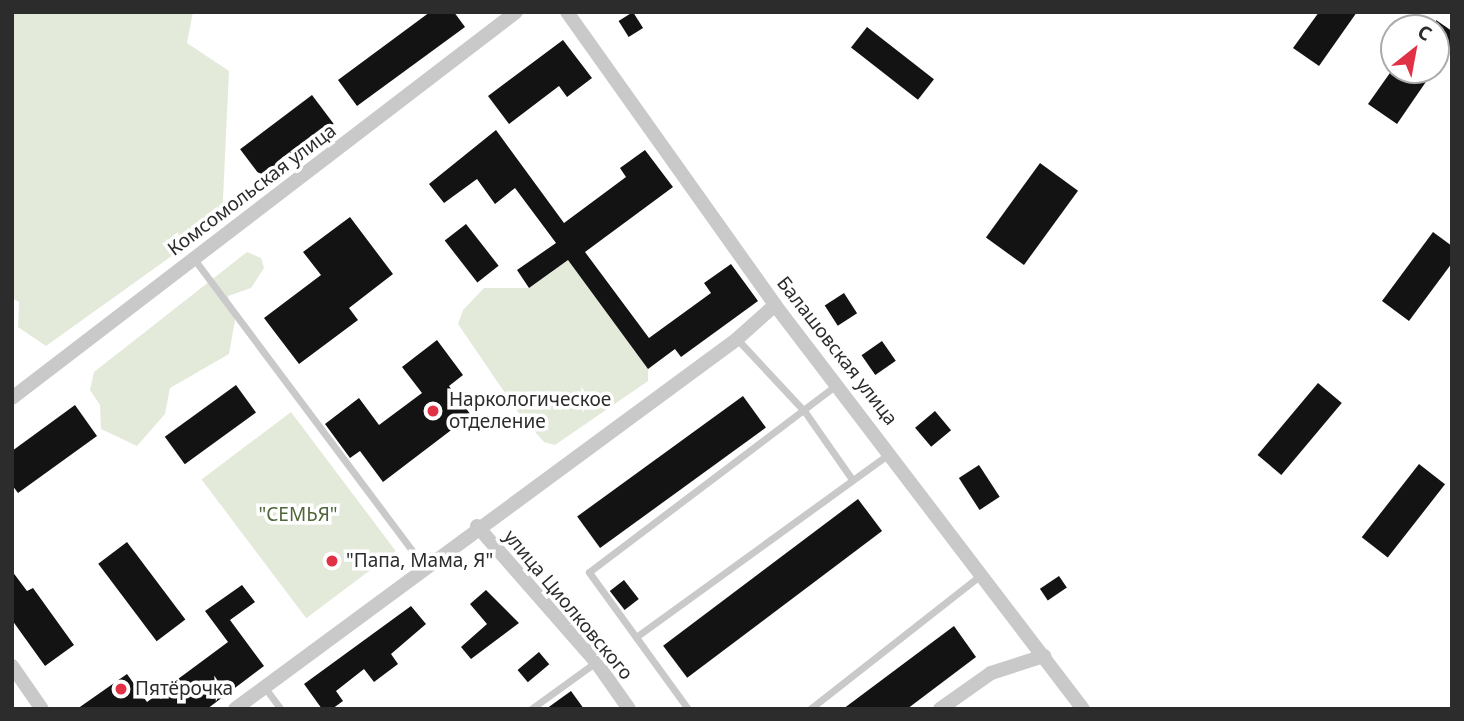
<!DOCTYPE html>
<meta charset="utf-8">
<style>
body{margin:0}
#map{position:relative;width:1464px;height:721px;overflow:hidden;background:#fff;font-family:"Noto Sans",sans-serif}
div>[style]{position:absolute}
.green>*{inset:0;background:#e3eada;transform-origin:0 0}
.building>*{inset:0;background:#131313;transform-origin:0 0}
.service>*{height:7px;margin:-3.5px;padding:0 3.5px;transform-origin:3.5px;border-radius:3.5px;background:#c9c9c9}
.minor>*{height:14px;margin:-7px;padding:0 7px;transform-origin:7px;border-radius:7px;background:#c9c9c9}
.dots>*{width:19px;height:19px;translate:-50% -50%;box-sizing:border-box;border:4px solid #fff;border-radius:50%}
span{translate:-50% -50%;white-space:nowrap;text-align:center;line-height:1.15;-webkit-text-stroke:7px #fff;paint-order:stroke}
.street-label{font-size:19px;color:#2c2c2c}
.poi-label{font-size:19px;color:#2c2c2c}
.left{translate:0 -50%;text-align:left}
.park-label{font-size:19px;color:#51663b}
.frame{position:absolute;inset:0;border:14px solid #2c2c2c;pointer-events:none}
.north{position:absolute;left:1380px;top:14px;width:70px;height:70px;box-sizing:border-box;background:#fff;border:2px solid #ababab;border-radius:50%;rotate:31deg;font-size:19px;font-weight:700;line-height:28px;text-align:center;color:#2c2c2c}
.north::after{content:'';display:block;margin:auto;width:24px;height:32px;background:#e03244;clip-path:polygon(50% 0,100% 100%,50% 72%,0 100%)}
</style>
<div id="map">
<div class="green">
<i style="clip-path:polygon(12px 12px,193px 12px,187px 43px,229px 71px,222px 220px,46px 346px,18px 327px,19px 302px,12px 298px)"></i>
<i style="clip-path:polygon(562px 251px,648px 369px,648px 381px,555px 445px,544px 442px,520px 415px,458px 324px,463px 310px,484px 288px,529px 288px,553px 271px,541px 254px)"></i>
<i style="clip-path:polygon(247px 252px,261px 258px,264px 268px,251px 288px,228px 296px,235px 320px,229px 354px,170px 388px,165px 414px,137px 446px,101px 429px,100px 405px,90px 390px,94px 372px)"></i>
<i style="left:291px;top:412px;width:174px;height:112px;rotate:53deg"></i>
</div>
<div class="building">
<i style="clip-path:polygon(430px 12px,454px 12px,465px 27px,357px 106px,338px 80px)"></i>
<i style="left:633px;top:12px;width:19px;height:17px;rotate:58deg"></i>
<i style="clip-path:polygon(1319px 12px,1357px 12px,1319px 66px,1293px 48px)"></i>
<i style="clip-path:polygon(1436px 20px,1452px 31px,1452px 44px,1436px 67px)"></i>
<i style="left:867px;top:27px;width:85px;height:26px;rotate:38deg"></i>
<i style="clip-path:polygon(563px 40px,592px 78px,567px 97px,559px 86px,509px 124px,488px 96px)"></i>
<i style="clip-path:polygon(1392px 70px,1434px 70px,1397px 124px,1368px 104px)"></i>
<i style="left:312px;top:95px;width:36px;height:90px;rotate:53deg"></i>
<i style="clip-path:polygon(496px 130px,564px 223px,626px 177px,620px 168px,645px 150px,673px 187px,585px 252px,649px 338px,711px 293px,704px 283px,731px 264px,758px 301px,681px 357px,675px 349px,648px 369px,568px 260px,529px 288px,517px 270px,556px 243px,515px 188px,495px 204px,477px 179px,444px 203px,429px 184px)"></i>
<i style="left:1040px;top:163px;width:47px;height:92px;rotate:36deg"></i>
<i style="clip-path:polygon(350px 217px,393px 274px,349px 308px,358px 320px,299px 364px,264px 318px,321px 275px,303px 252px)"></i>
<i style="left:466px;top:224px;width:53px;height:27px;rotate:52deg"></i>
<i style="clip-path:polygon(1433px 232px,1452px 246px,1452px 263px,1409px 321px,1382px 301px)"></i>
<i style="left:844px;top:293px;width:24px;height:23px;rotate:57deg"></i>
<i style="clip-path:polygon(437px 340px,463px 375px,449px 386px,471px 415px,383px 482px,360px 451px,350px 458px,325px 424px,359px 398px,379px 425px,422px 393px,402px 367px)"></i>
<i style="left:882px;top:341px;width:24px;height:25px;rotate:55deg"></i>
<i style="left:1318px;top:383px;width:31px;height:94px;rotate:40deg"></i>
<i style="left:236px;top:385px;width:34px;height:88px;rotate:54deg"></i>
<i style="left:743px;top:396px;width:39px;height:205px;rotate:54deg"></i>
<i style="clip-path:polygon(75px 405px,97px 436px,18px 493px,12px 485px,12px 451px)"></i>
<i style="left:935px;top:411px;width:25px;height:26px;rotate:50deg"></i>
<i style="left:1419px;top:464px;width:33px;height:93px;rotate:38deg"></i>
<i style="left:979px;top:465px;width:38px;height:24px;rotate:57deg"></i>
<i style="left:858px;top:499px;width:40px;height:244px;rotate:53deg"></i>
<i style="left:127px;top:542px;width:97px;height:36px;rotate:53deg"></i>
<i style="clip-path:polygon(12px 571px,27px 591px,33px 588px,74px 645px,45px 666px,12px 620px)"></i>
<i style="left:1059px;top:576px;width:14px;height:23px;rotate:56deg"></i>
<i style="left:624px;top:580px;width:24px;height:18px;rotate:52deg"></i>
<i style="clip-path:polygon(242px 585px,255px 602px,230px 620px,264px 666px,207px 709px,77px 709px,127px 674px,147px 702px,228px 642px,205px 611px)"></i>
<i style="clip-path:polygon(486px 590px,519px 623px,471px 659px,461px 647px,487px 624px,470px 604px)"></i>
<i style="clip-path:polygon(411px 606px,426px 624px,391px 654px,398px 664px,374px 682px,364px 669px,336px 691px,343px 701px,332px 709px,322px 709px,304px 684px)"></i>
<i style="clip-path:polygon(954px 626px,976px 657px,907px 709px,843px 709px)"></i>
<i style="left:539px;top:652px;width:16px;height:28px;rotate:50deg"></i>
<i style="clip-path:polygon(571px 691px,584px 709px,546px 709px)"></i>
</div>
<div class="service">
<i style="left:194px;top:259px;width:384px;rotate:53.2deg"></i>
<i style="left:737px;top:339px;width:100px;rotate:47deg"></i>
<i style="left:805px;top:412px;width:80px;rotate:55.1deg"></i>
<i style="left:636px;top:637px;width:314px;rotate:-35.9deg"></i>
<i style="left:265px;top:688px;width:26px;rotate:53deg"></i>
<i style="left:531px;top:709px;width:80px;rotate:-35.9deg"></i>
<i style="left:688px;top:709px;width:169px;rotate:-125.9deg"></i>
<i style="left:589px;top:572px;width:310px;rotate:-37.1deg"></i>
<i style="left:810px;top:709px;width:219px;rotate:-38.1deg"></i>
</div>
<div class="minor">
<i style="left:567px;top:12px;width:359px;rotate:54.6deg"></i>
<i style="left:775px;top:305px;width:508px;rotate:52.68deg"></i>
<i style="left:12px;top:398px;width:635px;rotate:-37.45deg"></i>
<i style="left:477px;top:526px;width:181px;rotate:48.8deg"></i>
<i style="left:596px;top:662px;width:57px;rotate:54.9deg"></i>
<i style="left:12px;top:666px;width:52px;rotate:55.1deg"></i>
<i style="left:235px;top:709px;width:624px;rotate:-36.39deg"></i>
<i style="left:737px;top:339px;width:51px;rotate:-41.8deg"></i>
<i style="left:940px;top:709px;width:62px;rotate:-35.2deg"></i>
<i style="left:991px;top:673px;width:56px;rotate:-17.8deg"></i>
</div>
<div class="dots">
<i style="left:433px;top:411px;background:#e03244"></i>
<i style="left:332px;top:561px;background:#e03244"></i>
<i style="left:121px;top:689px;background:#e03244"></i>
</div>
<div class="street-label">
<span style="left:252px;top:190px;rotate:-37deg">Комсомольская улица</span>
<span style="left:837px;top:351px;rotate:52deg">Балашовская улица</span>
<span style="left:568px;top:605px;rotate:50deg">улица Циолковского</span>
</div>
<div class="poi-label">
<span class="left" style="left:449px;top:411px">Наркологическое<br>отделение</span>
<span class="left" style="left:346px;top:561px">"Папа, Мама, Я"</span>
<span class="left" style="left:135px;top:689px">Пятёрочка</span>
</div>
<div class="park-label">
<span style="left:298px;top:515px">"СЕМЬЯ"</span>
</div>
<div class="frame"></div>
<div class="north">С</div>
</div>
